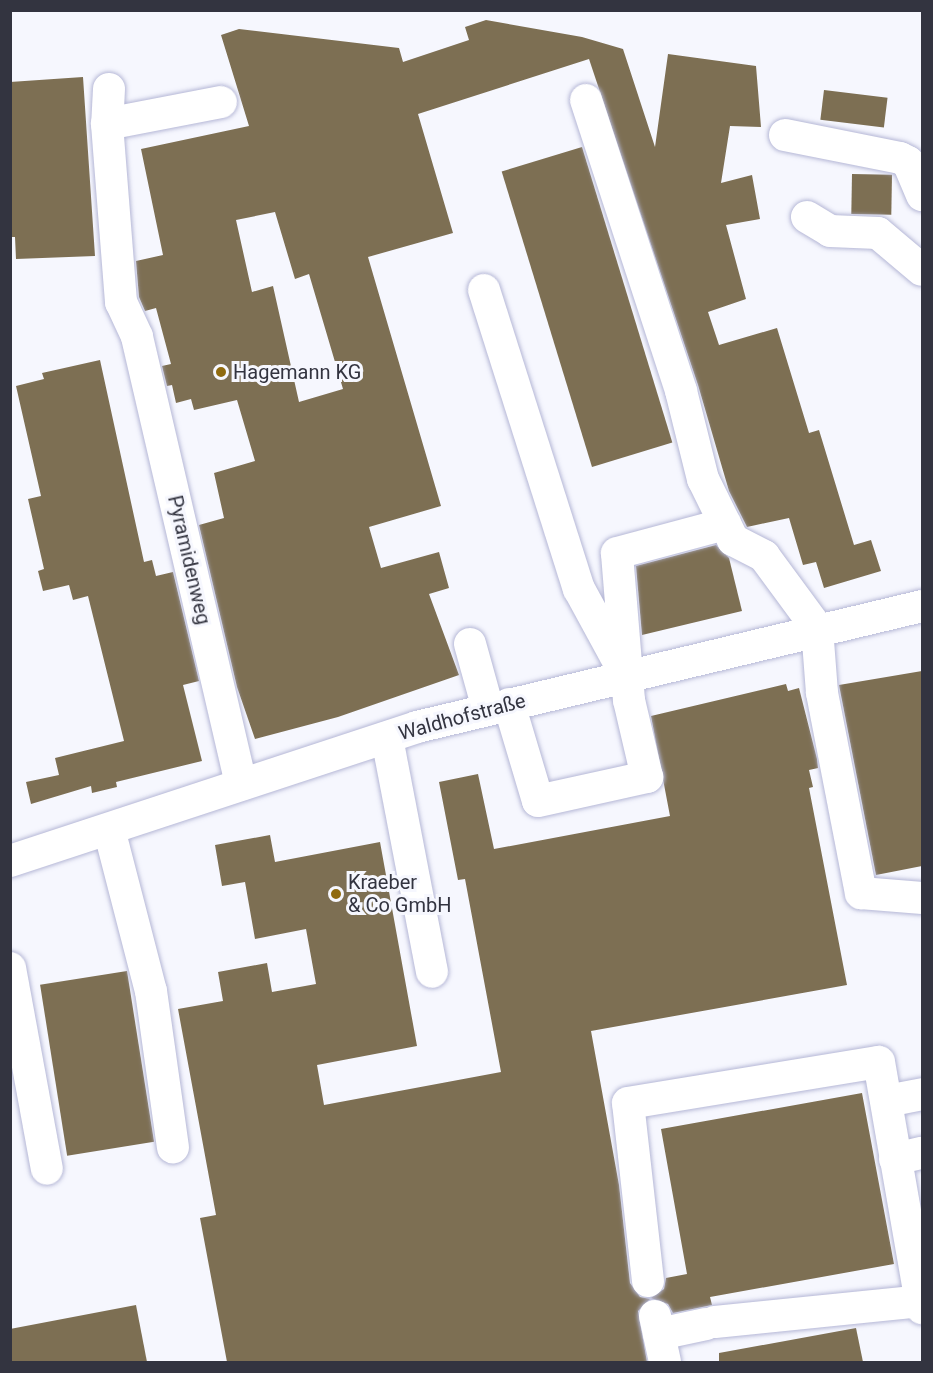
<!DOCTYPE html>
<meta charset="utf-8">
<style>
body{margin:0}
#map{position:relative;width:933px;height:1373px;overflow:hidden;background:#f6f7fe;font-family:Roboto,sans-serif}
div>[style]{position:absolute}
.building>*{inset:0;background:#7d6f53;transform-origin:0 0}
.roads{filter:drop-shadow(0 0 2px #b5b7d6) drop-shadow(0 0 2px #b5b7d6)}
.minor>*{height:32px;margin:-16px;padding:0 16px;transform-origin:16px;border-radius:16px;background:#fff}
.dots>*{width:16px;height:16px;translate:-50% -50%;box-sizing:border-box;border:3px solid #f6f7fe;border-radius:50%}
span{translate:-50% -50%;white-space:nowrap;text-align:center;line-height:1.15;-webkit-text-stroke:6px #f6f7fe;paint-order:stroke}
.poi-label{font-size:20px;color:#333440}
.left{translate:0 -50%;text-align:left}
.street-label{font-size:20px;color:#333440}
.frame{position:absolute;inset:0;border:12px solid #333440;pointer-events:none}
</style>
<div id="map">
<div class="building">
<i style="clip-path:polygon(evenodd,486px 20px,582px 37px,623px 49px,655px 147px,668px 54px,756px 66px,761px 127px,730px 126px,721px 183px,752px 175px,760px 219px,726px 225px,746px 299px,708px 312px,719px 345px,777px 328px,809px 433px,819px 430px,854px 545px,871px 540px,881px 571px,824px 588px,816px 562px,803px 565px,789px 518px,747px 527px,729px 491px,698px 385px,589px 59px,418px 114px,453px 233px,368px 257px,441px 506px,369px 527px,381px 568px,439px 552px,449px 588px,429px 594px,459px 675px,338px 717px,255px 739px,237px 687px,199px 525px,224px 518px,214px 473px,255px 461px,237px 400px,194px 410px,191px 399px,176px 403px,172px 385px,167px 386px,162px 366px,171px 364px,156px 308px,145px 311px,139px 297px,136px 261px,163px 255px,141px 149px,249px 126px,221px 35px,239px 29px,399px 48px,403px 62px,469px 40px,465px 27px,486px 20px,275px 212px,295px 279px,309px 274px,343px 389px,299px 402px,273px 286px,252px 292px,236px 220px,275px 212px)"></i>
<i style="clip-path:polygon(83px 77px,95px 256px,16px 259px,15px 237px,10px 237px,10px 82px)"></i>
<i style="left:824px;top:90px;width:64px;height:30px;rotate:7deg"></i>
<i style="left:582px;top:147px;width:309px;height:84px;rotate:73deg"></i>
<i style="left:852px;top:174px;width:40px;height:40px;rotate:1deg"></i>
<i style="clip-path:polygon(100px 360px,144px 562px,152px 560px,156px 576px,173px 572px,199px 681px,183px 685px,202px 761px,116px 782px,117px 787px,92px 793px,91px 786px,31px 804px,26px 782px,59px 775px,55px 758px,124px 741px,88px 596px,73px 600px,69px 585px,43px 591px,38px 571px,44px 569px,28px 499px,41px 496px,16px 386px,44px 379px,42px 373px)"></i>
<i style="clip-path:polygon(716px 545px,729px 558px,742px 611px,642px 635px,636px 566px)"></i>
<i style="clip-path:polygon(922px 671px,922px 866px,876px 875px,839px 685px)"></i>
<i style="clip-path:polygon(786px 684px,788px 691px,799px 688px,817px 759px,818px 768px,809px 770px,813px 787px,809px 788px,847px 985px,591px 1031px,619px 1185px,630px 1283px,640px 1297px,650px 1299px,638px 1311px,647px 1362px,227px 1362px,200px 1218px,216px 1215px,178px 1009px,223px 1001px,218px 972px,267px 963px,272px 992px,316px 984px,306px 929px,255px 939px,245px 882px,222px 886px,215px 845px,270px 835px,275px 862px,380px 842px,417px 1046px,317px 1065px,324px 1105px,501px 1072px,465px 879px,458px 880px,439px 782px,478px 774px,494px 849px,670px 816px,651px 716px)"></i>
<i style="left:127px;top:971px;width:173px;height:88px;rotate:81deg"></i>
<i style="clip-path:polygon(862px 1093px,894px 1264px,710px 1297px,712px 1305px,673px 1313px,668px 1304px,651px 1298px,664px 1289px,666px 1278px,687px 1274px,661px 1129px)"></i>
<i style="clip-path:polygon(136px 1305px,147px 1362px,10px 1362px,10px 1329px)"></i>
<i style="clip-path:polygon(856px 1328px,863px 1362px,719px 1362px,719px 1353px)"></i>
</div>
<div class="roads">
<div class="minor">
<i style="left:109px;top:89px;width:35px;rotate:93deg"></i>
<i style="left:107px;top:124px;width:179px;rotate:85.5deg"></i>
<i style="left:121px;top:302px;width:38px;rotate:65deg"></i>
<i style="left:137px;top:337px;width:459px;rotate:76.9deg"></i>
<i style="left:586px;top:100px;width:306px;rotate:71.9deg"></i>
<i style="left:681px;top:391px;width:91px;rotate:76deg"></i>
<i style="left:703px;top:479px;width:68px;rotate:63.8deg"></i>
<i style="left:733px;top:540px;width:35px;rotate:27deg"></i>
<i style="left:764px;top:556px;width:89px;rotate:53.6deg"></i>
<i style="left:817px;top:628px;width:65px;rotate:85.6deg"></i>
<i style="left:822px;top:693px;width:204px;rotate:79deg"></i>
<i style="left:861px;top:893px;width:61px;rotate:4.7deg"></i>
<i style="left:107px;top:124px;width:116px;rotate:-10.9deg"></i>
<i style="left:785px;top:135px;width:117px;rotate:11.3deg"></i>
<i style="left:900px;top:158px;width:9px;rotate:27deg"></i>
<i style="left:908px;top:162px;width:36px;rotate:67deg"></i>
<i style="left:807px;top:217px;width:27px;rotate:31deg"></i>
<i style="left:830px;top:231px;width:48px;rotate:2.4deg"></i>
<i style="left:878px;top:233px;width:57px;rotate:40.1deg"></i>
<i style="left:484px;top:290px;width:314px;rotate:72.4deg"></i>
<i style="left:579px;top:589px;width:90px;rotate:61.4deg"></i>
<i style="left:470px;top:644px;width:67px;rotate:74.5deg"></i>
<i style="left:509px;top:704px;width:101px;rotate:73.4deg"></i>
<i style="left:538px;top:801px;width:112px;rotate:-12.4deg"></i>
<i style="left:647px;top:777px;width:79px;rotate:-103.2deg"></i>
<i style="left:629px;top:700px;width:147px;rotate:-94.7deg"></i>
<i style="left:617px;top:553px;width:112px;rotate:-15deg"></i>
<i style="left:387px;top:738px;width:238px;rotate:79.1deg"></i>
<i style="left:109px;top:829px;width:167px;rotate:75.5deg"></i>
<i style="left:151px;top:991px;width:158px;rotate:82deg"></i>
<i style="left:10px;top:861px;width:428px;rotate:-18.2deg"></i>
<i style="left:417px;top:727px;width:519px;rotate:-13.47deg"></i>
<i style="left:10px;top:968px;width:204px;rotate:79.6deg"></i>
<i style="left:887px;top:1101px;width:36px;rotate:-11deg"></i>
<i style="left:895px;top:1159px;width:28px;rotate:-13deg"></i>
<i style="left:648px;top:1281px;width:179px;rotate:-96.4deg"></i>
<i style="left:628px;top:1103px;width:254px;rotate:-9.3deg"></i>
<i style="left:879px;top:1062px;width:250px;rotate:80.1deg"></i>
<i style="left:655px;top:1316px;width:47px;rotate:77.7deg"></i>
<i style="left:715px;top:1322px;width:207px;rotate:-5.8deg"></i>
<i style="left:659px;top:1334px;width:48px;rotate:-12deg"></i>
</div>
</div>
<div class="dots">
<i style="left:221px;top:372px;background:#8f6a0f"></i>
<i style="left:336px;top:894px;background:#8f6a0f"></i>
</div>
<div class="poi-label">
<span class="left" style="left:233px;top:372px">Hagemann KG</span>
<span class="left" style="left:348px;top:894px">Kraeber<br>&amp; Co GmbH</span>
</div>
<div class="street-label">
<span style="left:189px;top:560px;rotate:77deg">Pyramidenweg</span>
<span style="left:462px;top:717px;rotate:-15deg">Waldhofstraße</span>
</div>
<div class="frame"></div>
</div>
